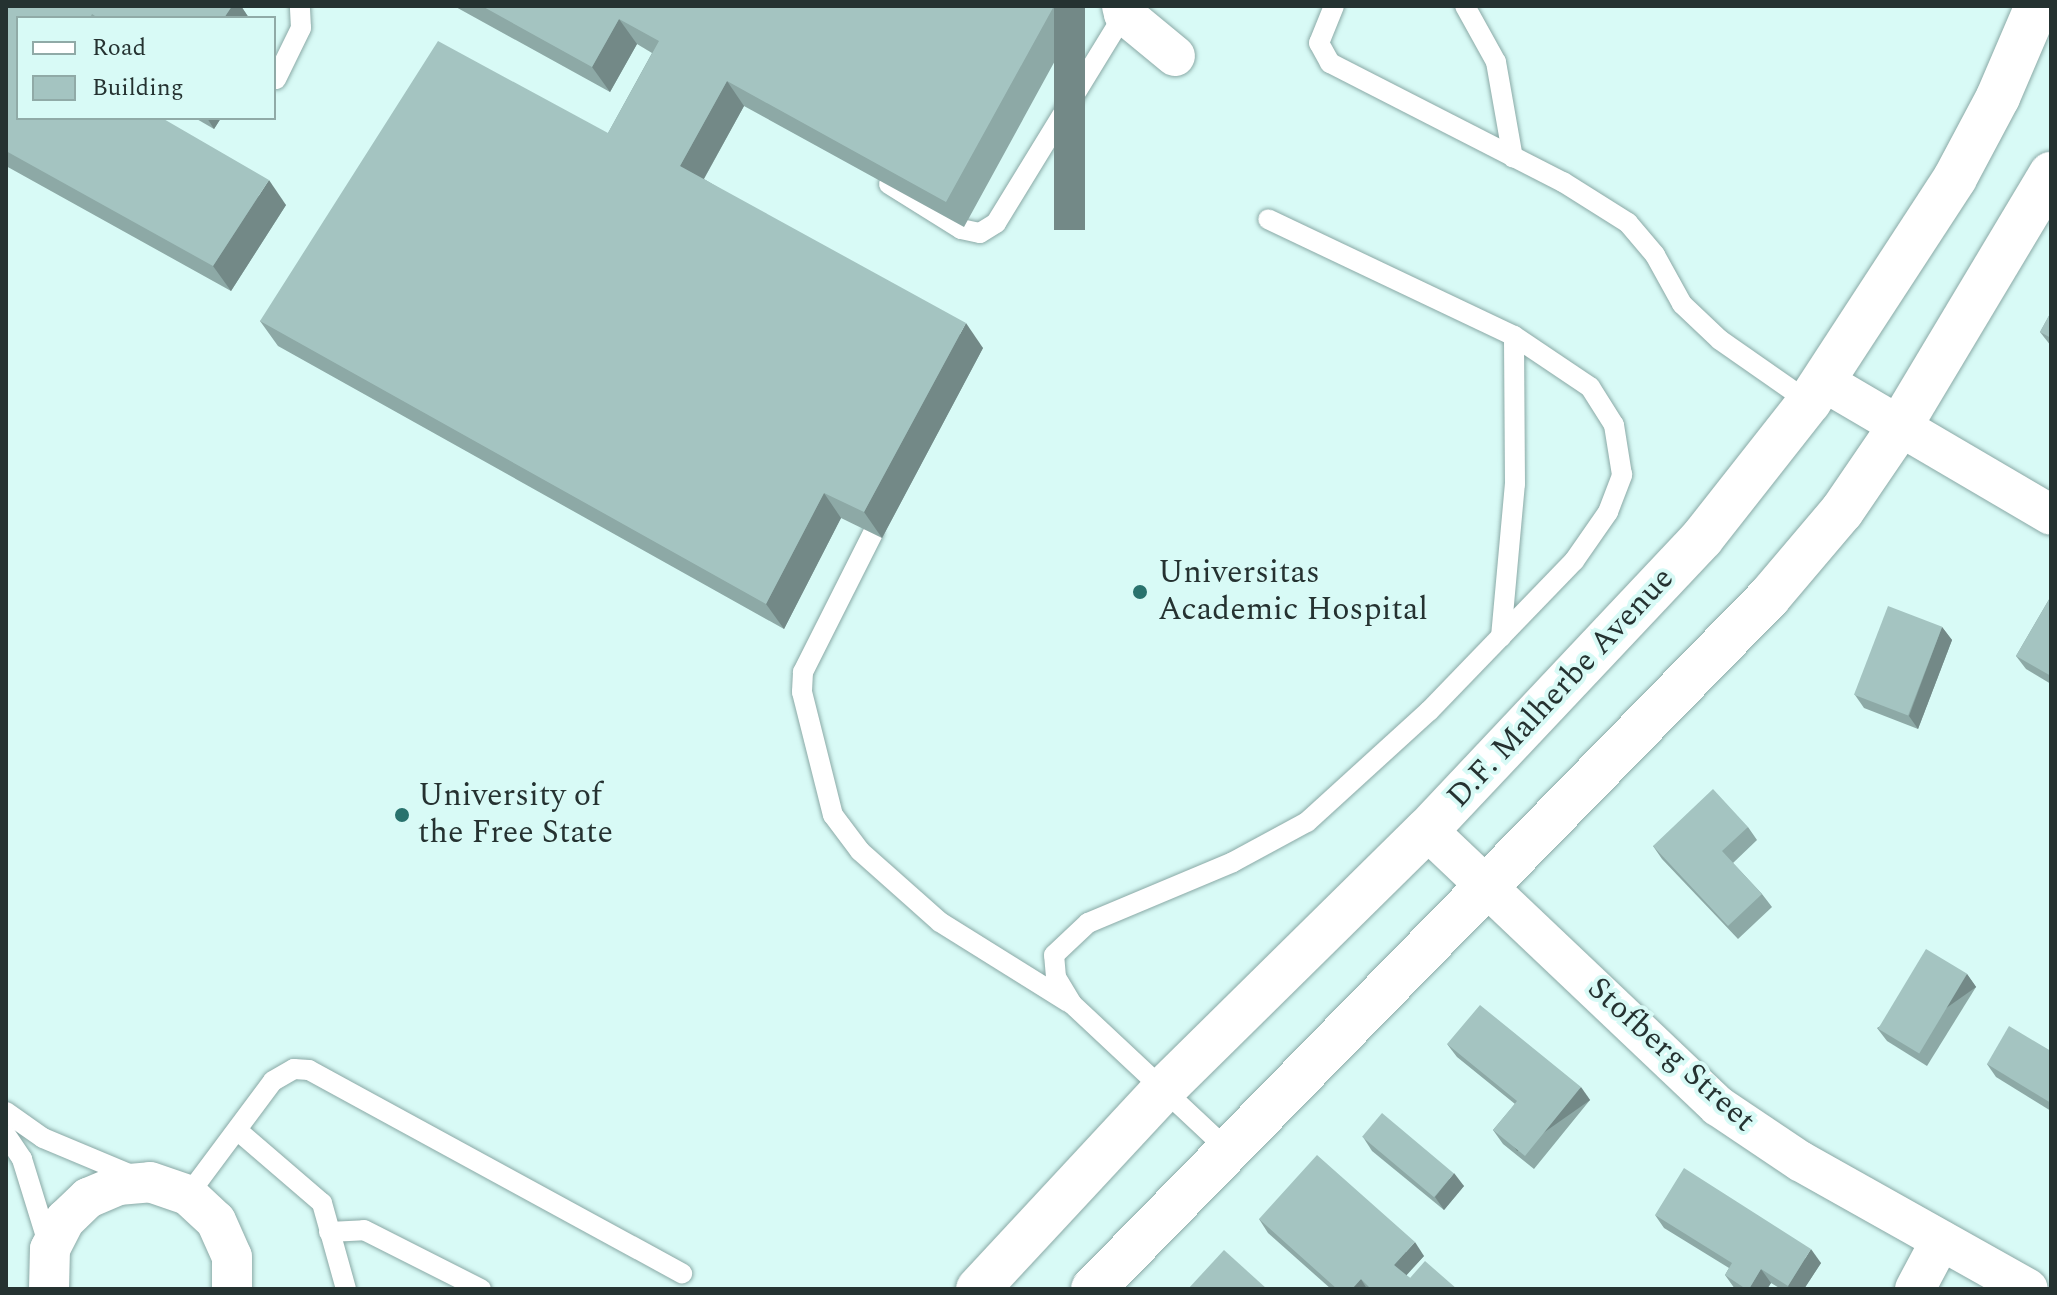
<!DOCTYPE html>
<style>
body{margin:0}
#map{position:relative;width:2057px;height:1295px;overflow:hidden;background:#d8faf6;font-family:Spectral,serif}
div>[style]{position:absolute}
.roads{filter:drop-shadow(0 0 2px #8aa9a6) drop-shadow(0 0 2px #8aa9a6)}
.service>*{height:20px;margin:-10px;padding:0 10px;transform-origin:10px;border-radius:10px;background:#fff}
.minor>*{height:40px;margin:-20px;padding:0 20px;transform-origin:20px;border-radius:20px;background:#fff}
.tertiary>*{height:44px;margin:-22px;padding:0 22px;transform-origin:22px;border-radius:22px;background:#fff}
.wall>*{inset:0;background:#8da9a6}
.shaded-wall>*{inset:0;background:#738987;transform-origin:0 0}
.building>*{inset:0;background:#a4c4c1;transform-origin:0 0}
.dots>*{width:22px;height:22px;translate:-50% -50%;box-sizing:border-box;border:4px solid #d8faf6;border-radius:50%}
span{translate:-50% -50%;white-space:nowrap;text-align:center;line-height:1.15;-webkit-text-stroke:8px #d8faf6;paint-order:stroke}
.poi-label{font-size:32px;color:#253231}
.left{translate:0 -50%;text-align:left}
.street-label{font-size:32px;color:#253231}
.frame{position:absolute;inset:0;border:8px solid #253231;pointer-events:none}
.legend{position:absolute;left:16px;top:16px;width:260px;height:104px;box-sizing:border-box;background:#d8faf6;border:2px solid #90aaa7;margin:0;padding:10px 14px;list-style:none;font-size:24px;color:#253231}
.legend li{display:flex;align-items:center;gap:16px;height:40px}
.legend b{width:40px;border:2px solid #90aaa7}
</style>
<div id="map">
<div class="roads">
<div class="service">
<i style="left:1334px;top:6px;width:40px;rotate:112deg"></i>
<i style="left:1319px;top:43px;width:23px;rotate:61deg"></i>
<i style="left:1330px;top:63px;width:262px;rotate:27.1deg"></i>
<i style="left:1563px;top:182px;width:77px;rotate:32.2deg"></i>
<i style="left:1628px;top:223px;width:42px;rotate:49.8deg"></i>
<i style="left:1655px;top:255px;width:56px;rotate:61.1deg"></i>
<i style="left:1682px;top:304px;width:52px;rotate:43.5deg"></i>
<i style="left:1720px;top:340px;width:108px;rotate:34.9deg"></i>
<i style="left:1465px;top:6px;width:64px;rotate:61deg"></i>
<i style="left:1496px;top:62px;width:97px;rotate:80deg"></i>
<i style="left:276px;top:79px;width:57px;rotate:-63.9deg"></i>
<i style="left:301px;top:28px;width:22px;rotate:-93deg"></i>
<i style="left:889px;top:184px;width:85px;rotate:32deg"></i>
<i style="left:961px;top:229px;width:19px;rotate:12deg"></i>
<i style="left:980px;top:233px;width:19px;rotate:-32deg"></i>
<i style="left:996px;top:223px;width:245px;rotate:-58.5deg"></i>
<i style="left:873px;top:533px;width:156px;rotate:116.7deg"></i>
<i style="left:803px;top:672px;width:20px;rotate:93deg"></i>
<i style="left:802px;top:692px;width:127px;rotate:75.9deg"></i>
<i style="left:833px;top:815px;width:45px;rotate:53.1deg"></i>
<i style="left:860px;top:851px;width:107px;rotate:41.6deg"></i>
<i style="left:940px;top:922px;width:151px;rotate:32deg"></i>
<i style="left:1501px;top:637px;width:154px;rotate:-84.8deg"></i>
<i style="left:1515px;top:484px;width:148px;rotate:-90.4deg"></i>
<i style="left:6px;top:1112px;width:45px;rotate:35.1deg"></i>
<i style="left:43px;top:1138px;width:99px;rotate:22.7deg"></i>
<i style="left:237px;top:1130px;width:112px;rotate:40.7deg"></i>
<i style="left:322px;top:1203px;width:89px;rotate:74.4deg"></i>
<i style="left:6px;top:1135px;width:29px;rotate:56deg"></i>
<i style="left:22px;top:1159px;width:91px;rotate:72.8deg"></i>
<i style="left:1228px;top:1150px;width:214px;rotate:-136.9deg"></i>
<i style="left:1072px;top:1004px;width:31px;rotate:-121deg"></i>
<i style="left:1056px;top:977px;width:22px;rotate:-95deg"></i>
<i style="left:1054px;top:955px;width:47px;rotate:-43.3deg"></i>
<i style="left:1088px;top:923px;width:157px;rotate:-22.8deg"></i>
<i style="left:1233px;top:862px;width:84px;rotate:-28.4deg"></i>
<i style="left:1307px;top:822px;width:165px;rotate:-42.3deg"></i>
<i style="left:1429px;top:711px;width:209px;rotate:-46deg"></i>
<i style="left:1574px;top:561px;width:60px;rotate:-55.2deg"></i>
<i style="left:1608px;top:512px;width:40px;rotate:-69deg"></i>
<i style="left:1622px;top:475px;width:51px;rotate:-99.1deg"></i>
<i style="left:1614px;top:425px;width:45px;rotate:-122.3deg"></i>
<i style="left:1590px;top:387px;width:92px;rotate:-146.1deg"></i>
<i style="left:1514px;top:336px;width:272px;rotate:-154.6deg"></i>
<i style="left:188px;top:1195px;width:142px;rotate:-53.3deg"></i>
<i style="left:273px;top:1081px;width:24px;rotate:-30deg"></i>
<i style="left:294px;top:1069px;width:15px;rotate:4deg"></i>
<i style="left:309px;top:1070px;width:425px;rotate:28.6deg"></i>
<i style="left:329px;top:1232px;width:35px;rotate:-3deg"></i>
<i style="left:364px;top:1230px;width:131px;rotate:26.8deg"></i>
</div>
<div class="minor">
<i style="left:1122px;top:6px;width:8px;rotate:76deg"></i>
<i style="left:1124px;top:14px;width:66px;rotate:39.5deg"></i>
<i style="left:1823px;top:381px;width:264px;rotate:30.4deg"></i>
<i style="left:1427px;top:830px;width:401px;rotate:43.5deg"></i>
<i style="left:1718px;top:1106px;width:99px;rotate:33.9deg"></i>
<i style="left:1800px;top:1161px;width:261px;rotate:29.3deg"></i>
<i style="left:49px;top:1289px;width:40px;rotate:-88.6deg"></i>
<i style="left:50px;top:1249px;width:33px;rotate:-63deg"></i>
<i style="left:65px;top:1220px;width:32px;rotate:-44deg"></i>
<i style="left:88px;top:1198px;width:33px;rotate:-23deg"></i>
<i style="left:118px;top:1185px;width:32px;rotate:-5deg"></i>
<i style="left:150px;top:1182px;width:40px;rotate:18.9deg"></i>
<i style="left:188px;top:1195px;width:38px;rotate:43deg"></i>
<i style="left:216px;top:1221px;width:39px;rotate:66deg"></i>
<i style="left:232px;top:1257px;width:32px;rotate:90deg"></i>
<i style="left:1915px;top:1289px;width:55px;rotate:-62deg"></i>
</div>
<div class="tertiary">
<i style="left:978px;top:1289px;width:273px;rotate:-47.1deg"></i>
<i style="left:1164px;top:1089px;width:369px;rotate:-44.6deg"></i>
<i style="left:1427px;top:830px;width:401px;rotate:-46.7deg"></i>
<i style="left:1702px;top:538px;width:173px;rotate:-51.8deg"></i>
<i style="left:1809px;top:402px;width:267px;rotate:-56.9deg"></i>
<i style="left:1955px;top:178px;width:92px;rotate:-62deg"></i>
<i style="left:1998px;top:97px;width:99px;rotate:-66.8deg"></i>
<i style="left:1093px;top:1289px;width:967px;rotate:-45.67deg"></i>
<i style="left:1769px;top:597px;width:113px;rotate:-49.7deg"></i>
<i style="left:1842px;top:511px;width:103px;rotate:-55.7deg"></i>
<i style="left:1900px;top:426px;width:294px;rotate:-59.1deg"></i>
</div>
</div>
<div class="wall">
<i style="clip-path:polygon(6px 6px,241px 6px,249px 18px,18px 18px,18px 118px,286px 205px,231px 291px,6px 166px)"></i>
<i style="clip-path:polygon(454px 6px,1085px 6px,964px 227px,744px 106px,704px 179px,983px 348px,882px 538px,841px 518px,784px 629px,278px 346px,260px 321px,608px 133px,652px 53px,637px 44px,610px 92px)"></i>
<i style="clip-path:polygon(195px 118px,221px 118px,214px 129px)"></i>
<i style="clip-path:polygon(2051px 312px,2051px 346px,2040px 332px)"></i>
<i style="clip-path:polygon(2051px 596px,2051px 684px,2026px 669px,2016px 656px)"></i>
<i style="clip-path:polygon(1942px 627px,1952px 640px,1918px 729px,1864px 708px,1855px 695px)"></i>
<i style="clip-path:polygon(1748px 827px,1757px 840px,1733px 863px,1762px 894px,1772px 907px,1738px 939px,1662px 859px,1653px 846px)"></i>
<i style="clip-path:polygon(1967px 974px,1976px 987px,1927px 1066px,1887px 1041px,1877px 1028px)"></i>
<i style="clip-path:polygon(1447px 1044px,1590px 1100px,1534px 1169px,1503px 1144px,1493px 1130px,1515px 1104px,1457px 1057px)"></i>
<i style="clip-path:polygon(2051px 1051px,2051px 1111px,1996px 1077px,1987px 1064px)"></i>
<i style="clip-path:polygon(1363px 1137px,1464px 1186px,1444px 1210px,1372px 1151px)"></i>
<i style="clip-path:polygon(1655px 1215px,1821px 1263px,1804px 1289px,1781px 1289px,1771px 1283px,1767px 1289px,1735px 1289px,1725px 1275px,1729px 1268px,1664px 1228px)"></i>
<i style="clip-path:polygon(1259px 1219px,1424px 1256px,1406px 1275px,1410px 1278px,1457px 1289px,1331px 1289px,1268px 1233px)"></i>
</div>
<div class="shaded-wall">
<i style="clip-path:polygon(232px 6px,241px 6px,249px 18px,224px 18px)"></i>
<i style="left:1054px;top:6px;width:31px;height:224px"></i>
<i style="clip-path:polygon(619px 19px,637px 44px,610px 92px,592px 67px)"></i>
<i style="clip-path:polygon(727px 81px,744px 106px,697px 191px,680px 166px)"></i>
<i style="clip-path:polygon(207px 118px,221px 118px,214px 129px)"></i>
<i style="clip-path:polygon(269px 180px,286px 205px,231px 291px,213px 266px)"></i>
<i style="clip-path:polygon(966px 323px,983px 348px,882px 538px,864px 512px)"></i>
<i style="clip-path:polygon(824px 493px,841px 518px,784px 629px,766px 604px)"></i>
<i style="clip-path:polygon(1942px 627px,1952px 640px,1918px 729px,1909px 716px)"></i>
<i style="left:1967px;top:974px;width:16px;height:93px;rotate:55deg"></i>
<i style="left:1581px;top:1087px;width:16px;height:89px;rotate:55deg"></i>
<i style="clip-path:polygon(1454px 1173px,1464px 1186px,1444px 1210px,1435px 1197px)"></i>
<i style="clip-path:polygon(1415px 1242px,1424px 1256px,1404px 1278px,1394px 1265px)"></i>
<i style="clip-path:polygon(1811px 1249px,1821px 1263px,1804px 1289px,1790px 1289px,1788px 1286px)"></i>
<i style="clip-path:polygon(1761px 1269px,1771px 1283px,1767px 1289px,1749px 1289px)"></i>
<i style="clip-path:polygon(1361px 1279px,1367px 1289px,1352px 1289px)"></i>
</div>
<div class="building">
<i style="clip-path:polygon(6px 6px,232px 6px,224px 18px,98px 18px,92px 14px,90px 18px,18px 18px,18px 118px,162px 118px,269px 180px,213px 266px,6px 151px)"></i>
<i style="clip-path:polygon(482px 6px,1054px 6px,946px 202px,727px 81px,680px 166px,966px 323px,864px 512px,824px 493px,766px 604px,260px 321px,438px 41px,608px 133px,659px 41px,619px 19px,592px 67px)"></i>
<i style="clip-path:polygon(2051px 312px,2051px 338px,2040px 332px)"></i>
<i style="clip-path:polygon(2051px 596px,2051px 676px,2016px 656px)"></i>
<i style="left:1888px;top:606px;width:58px;height:95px;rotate:21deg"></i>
<i style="clip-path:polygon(1713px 789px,1748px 827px,1722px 851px,1762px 894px,1728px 926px,1653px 846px)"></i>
<i style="left:1926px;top:949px;width:48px;height:93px;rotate:31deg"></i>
<i style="clip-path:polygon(1480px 1005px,1581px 1087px,1525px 1156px,1493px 1130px,1517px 1101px,1447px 1044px)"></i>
<i style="clip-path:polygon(2009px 1026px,2051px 1051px,2051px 1103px,1987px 1064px)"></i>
<i style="left:1382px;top:1113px;width:94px;height:31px;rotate:40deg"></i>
<i style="clip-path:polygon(1317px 1155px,1415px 1242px,1394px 1265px,1410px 1278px,1425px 1261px,1457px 1289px,1371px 1289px,1361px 1279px,1352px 1289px,1337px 1289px,1259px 1219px)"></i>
<i style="clip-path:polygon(1684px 1168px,1811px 1249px,1788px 1286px,1761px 1269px,1749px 1289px,1746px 1289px,1725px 1275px,1732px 1263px,1655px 1215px)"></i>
<i style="clip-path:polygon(1224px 1250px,1267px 1289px,1188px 1289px)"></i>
</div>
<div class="dots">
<i style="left:1140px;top:592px;background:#29726d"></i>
<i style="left:402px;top:815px;background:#29726d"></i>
</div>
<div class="poi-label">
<span class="left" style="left:1158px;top:592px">Universitas<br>Academic Hospital</span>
<span class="left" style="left:418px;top:815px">University of<br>the Free State</span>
</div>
<div class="street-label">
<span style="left:1561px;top:688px;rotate:-47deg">D.F. Malherbe Avenue</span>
<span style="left:1671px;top:1055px;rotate:42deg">Stofberg Street</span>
</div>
<div class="frame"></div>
<ul class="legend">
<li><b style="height:10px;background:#fff"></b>Road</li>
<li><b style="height:22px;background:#a4c4c1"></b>Building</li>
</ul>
</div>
